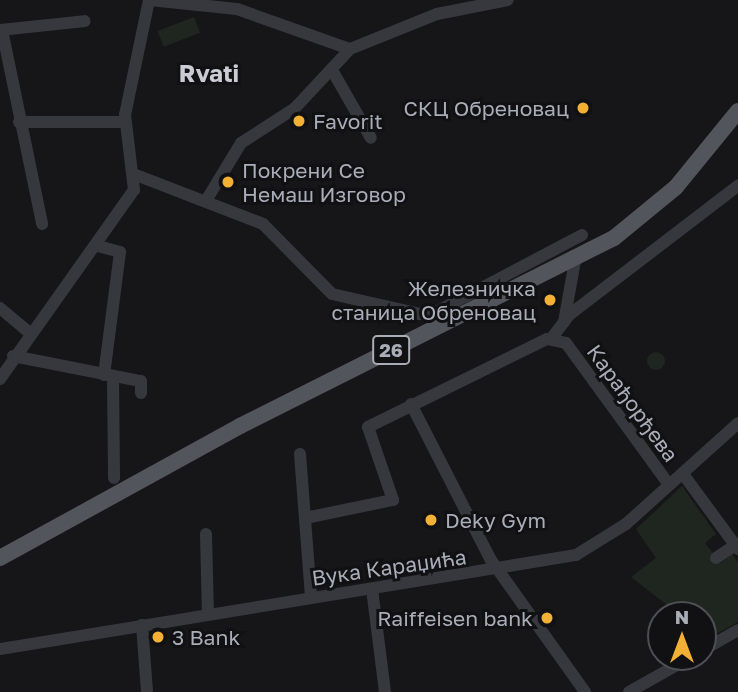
<!DOCTYPE html>
<meta charset="utf-8">
<style>
body{margin:0}
#map{position:relative;width:738px;height:692px;overflow:hidden;background:#161618;font-family:"Golos Text",sans-serif}
div>[style]{position:absolute}
.green>*{inset:0;background:#1e261f;transform-origin:0 0}
.round{border-radius:50%}
.minor>*{height:12px;margin:-6px;padding:0 6px;transform-origin:6px;border-radius:6px;background:#37383d}
.major>*{height:16px;margin:-8px;padding:0 8px;transform-origin:8px;border-radius:8px;background:#53555c}
.dots>*{width:19px;height:19px;translate:-50% -50%;box-sizing:border-box;border:4px solid #111113;border-radius:50%}
span{translate:-50% -50%;white-space:nowrap;text-align:center;line-height:1.15;-webkit-text-stroke:6px #111113;paint-order:stroke}
.shield-label span{padding:2px 5px;background:#111113;border:2px solid;border-radius:5px;-webkit-text-stroke-width:0}
.shield-label{font-size:19px;color:#a8adb8;font-weight:700}
.poi-label{font-size:21px;color:#a8adb8}
.right{translate:-100% -50%;text-align:right}
.left{translate:0 -50%;text-align:left}
.street-label{font-size:21px;color:#a8adb8}
.quarter-label{font-size:24px;color:#c9ccd4;font-weight:700}
.north{position:absolute;left:647px;top:601px;width:70px;height:70px;box-sizing:border-box;background:#111113;border:2px solid #4d4f55;border-radius:50%;rotate:0deg;font-size:19px;font-weight:700;line-height:28px;text-align:center;color:#a8adb8}
.north::after{content:'';display:block;margin:auto;width:24px;height:32px;background:#f2b134;clip-path:polygon(50% 0,100% 100%,50% 72%,0 100%)}
</style>
<div id="map">
<div class="green">
<i style="left:194px;top:17px;width:17px;height:39px;rotate:69deg"></i>
<i class="round" style="left:647px;top:352px;width:18px;height:18px"></i>
<i style="clip-path:polygon(682px 486px,716px 534px,705px 543px,721px 563px,732px 554px,738px 562px,738px 622px,709px 638px,703px 615px,680px 615px,631px 577px,656px 558px,636px 529px)"></i>
</div>
<div class="minor">
<i style="left:150px;top:0;width:87px;rotate:5.9deg"></i>
<i style="left:237px;top:9px;width:120px;rotate:19.5deg"></i>
<i style="left:350px;top:49px;width:94px;rotate:-21.9deg"></i>
<i style="left:437px;top:14px;width:72px;rotate:-11.2deg"></i>
<i style="left:0;top:30px;width:85px;rotate:-6deg"></i>
<i style="left:2px;top:30px;width:198px;rotate:78.3deg"></i>
<i style="left:332px;top:70px;width:78px;rotate:60.2deg"></i>
<i style="left:19px;top:122px;width:105px"></i>
<i style="left:136px;top:175px;width:136px;rotate:21.1deg"></i>
<i style="left:263px;top:224px;width:98px;rotate:45.4deg"></i>
<i style="left:332px;top:294px;width:90px;rotate:12.8deg"></i>
<i style="left:420px;top:314px;width:16px;rotate:-7deg"></i>
<i style="left:436px;top:312px;width:165px;rotate:-27.8deg"></i>
<i style="left:207px;top:199px;width:66px;rotate:-58.7deg"></i>
<i style="left:241px;top:143px;width:64px;rotate:-32.9deg"></i>
<i style="left:295px;top:108px;width:81px;rotate:-47deg"></i>
<i style="left:98px;top:246px;width:23px;rotate:15deg"></i>
<i style="left:120px;top:252px;width:124px;rotate:97.4deg"></i>
<i style="left:0;top:308px;width:39px;rotate:40deg"></i>
<i style="left:564px;top:322px;width:62px;rotate:-79.8deg"></i>
<i style="left:551px;top:339px;width:30px;rotate:-53deg"></i>
<i style="left:569px;top:315px;width:213px;rotate:-37.4deg"></i>
<i style="left:13px;top:356px;width:130px;rotate:11.1deg"></i>
<i style="left:141px;top:381px;width:12px;rotate:90deg"></i>
<i style="left:113px;top:378px;width:100px;rotate:89.4deg"></i>
<i style="left:0;top:379px;width:232px;rotate:-54.7deg"></i>
<i style="left:134px;top:190px;width:76px;rotate:-96.8deg"></i>
<i style="left:125px;top:115px;width:117px;rotate:-78.2deg"></i>
<i style="left:411px;top:404px;width:175px;rotate:62.9deg"></i>
<i style="left:491px;top:560px;width:162px;rotate:54.5deg"></i>
<i style="left:300px;top:454px;width:143px;rotate:85.6deg"></i>
<i style="left:683px;top:474px;width:93px;rotate:53.7deg"></i>
<i style="left:305px;top:518px;width:90px;rotate:-11.6deg"></i>
<i style="left:393px;top:500px;width:77px;rotate:-108.9deg"></i>
<i style="left:368px;top:427px;width:199px;rotate:-26.2deg"></i>
<i style="left:547px;top:339px;width:19px;rotate:12deg"></i>
<i style="left:566px;top:343px;width:175px;rotate:54deg"></i>
<i style="left:206px;top:534px;width:80px;rotate:88.6deg"></i>
<i style="left:716px;top:558px;width:23px;rotate:-34deg"></i>
<i style="left:372px;top:589px;width:104px;rotate:82.8deg"></i>
<i style="left:142px;top:625px;width:67px;rotate:85.7deg"></i>
<i style="left:0;top:649px;width:584px;rotate:-9.27deg"></i>
<i style="left:576px;top:555px;width:59px;rotate:-31.8deg"></i>
<i style="left:626px;top:524px;width:151px;rotate:-42deg"></i>
<i style="left:703px;top:650px;width:40px;rotate:-29.7deg"></i>
<i style="left:629px;top:692px;width:71px;rotate:-29.4deg"></i>
</div>
<div class="major">
<i style="left:0;top:558px;width:274px;rotate:-28.8deg"></i>
<i style="left:240px;top:426px;width:419px;rotate:-26.7deg"></i>
<i style="left:614px;top:238px;width:80px;rotate:-39.4deg"></i>
<i style="left:676px;top:187px;width:98px;rotate:-50.8deg"></i>
</div>
<div class="dots">
<i style="left:583px;top:108px;background:#f2b134"></i>
<i style="left:299px;top:121px;background:#f2b134"></i>
<i style="left:228px;top:182px;background:#f2b134"></i>
<i style="left:550px;top:300px;background:#f2b134"></i>
<i style="left:431px;top:520px;background:#f2b134"></i>
<i style="left:547px;top:618px;background:#f2b134"></i>
<i style="left:158px;top:637px;background:#f2b134"></i>
</div>
<div class="shield-label">
<span style="left:391px;top:350px">26</span>
</div>
<div class="poi-label">
<span class="right" style="left:569px;top:108px">СКЦ Обреновац</span>
<span class="left" style="left:313px;top:121px">Favorit</span>
<span class="left" style="left:242px;top:182px">Покрени Се<br>Немаш Изговор</span>
<span class="right" style="left:536px;top:300px">Железничка<br>станица Обреновац</span>
<span class="left" style="left:445px;top:520px">Deky Gym</span>
<span class="right" style="left:533px;top:618px">Raiffeisen bank</span>
<span class="left" style="left:172px;top:637px">3 Bank</span>
</div>
<div class="street-label">
<span style="left:633px;top:403px;rotate:54deg">Карађорђева</span>
<span style="left:389px;top:567px;rotate:-8deg">Вука Караџића</span>
</div>
<div class="quarter-label">
<span style="left:209px;top:73px">Rvati</span>
</div>
<div class="north">N</div>
</div>
